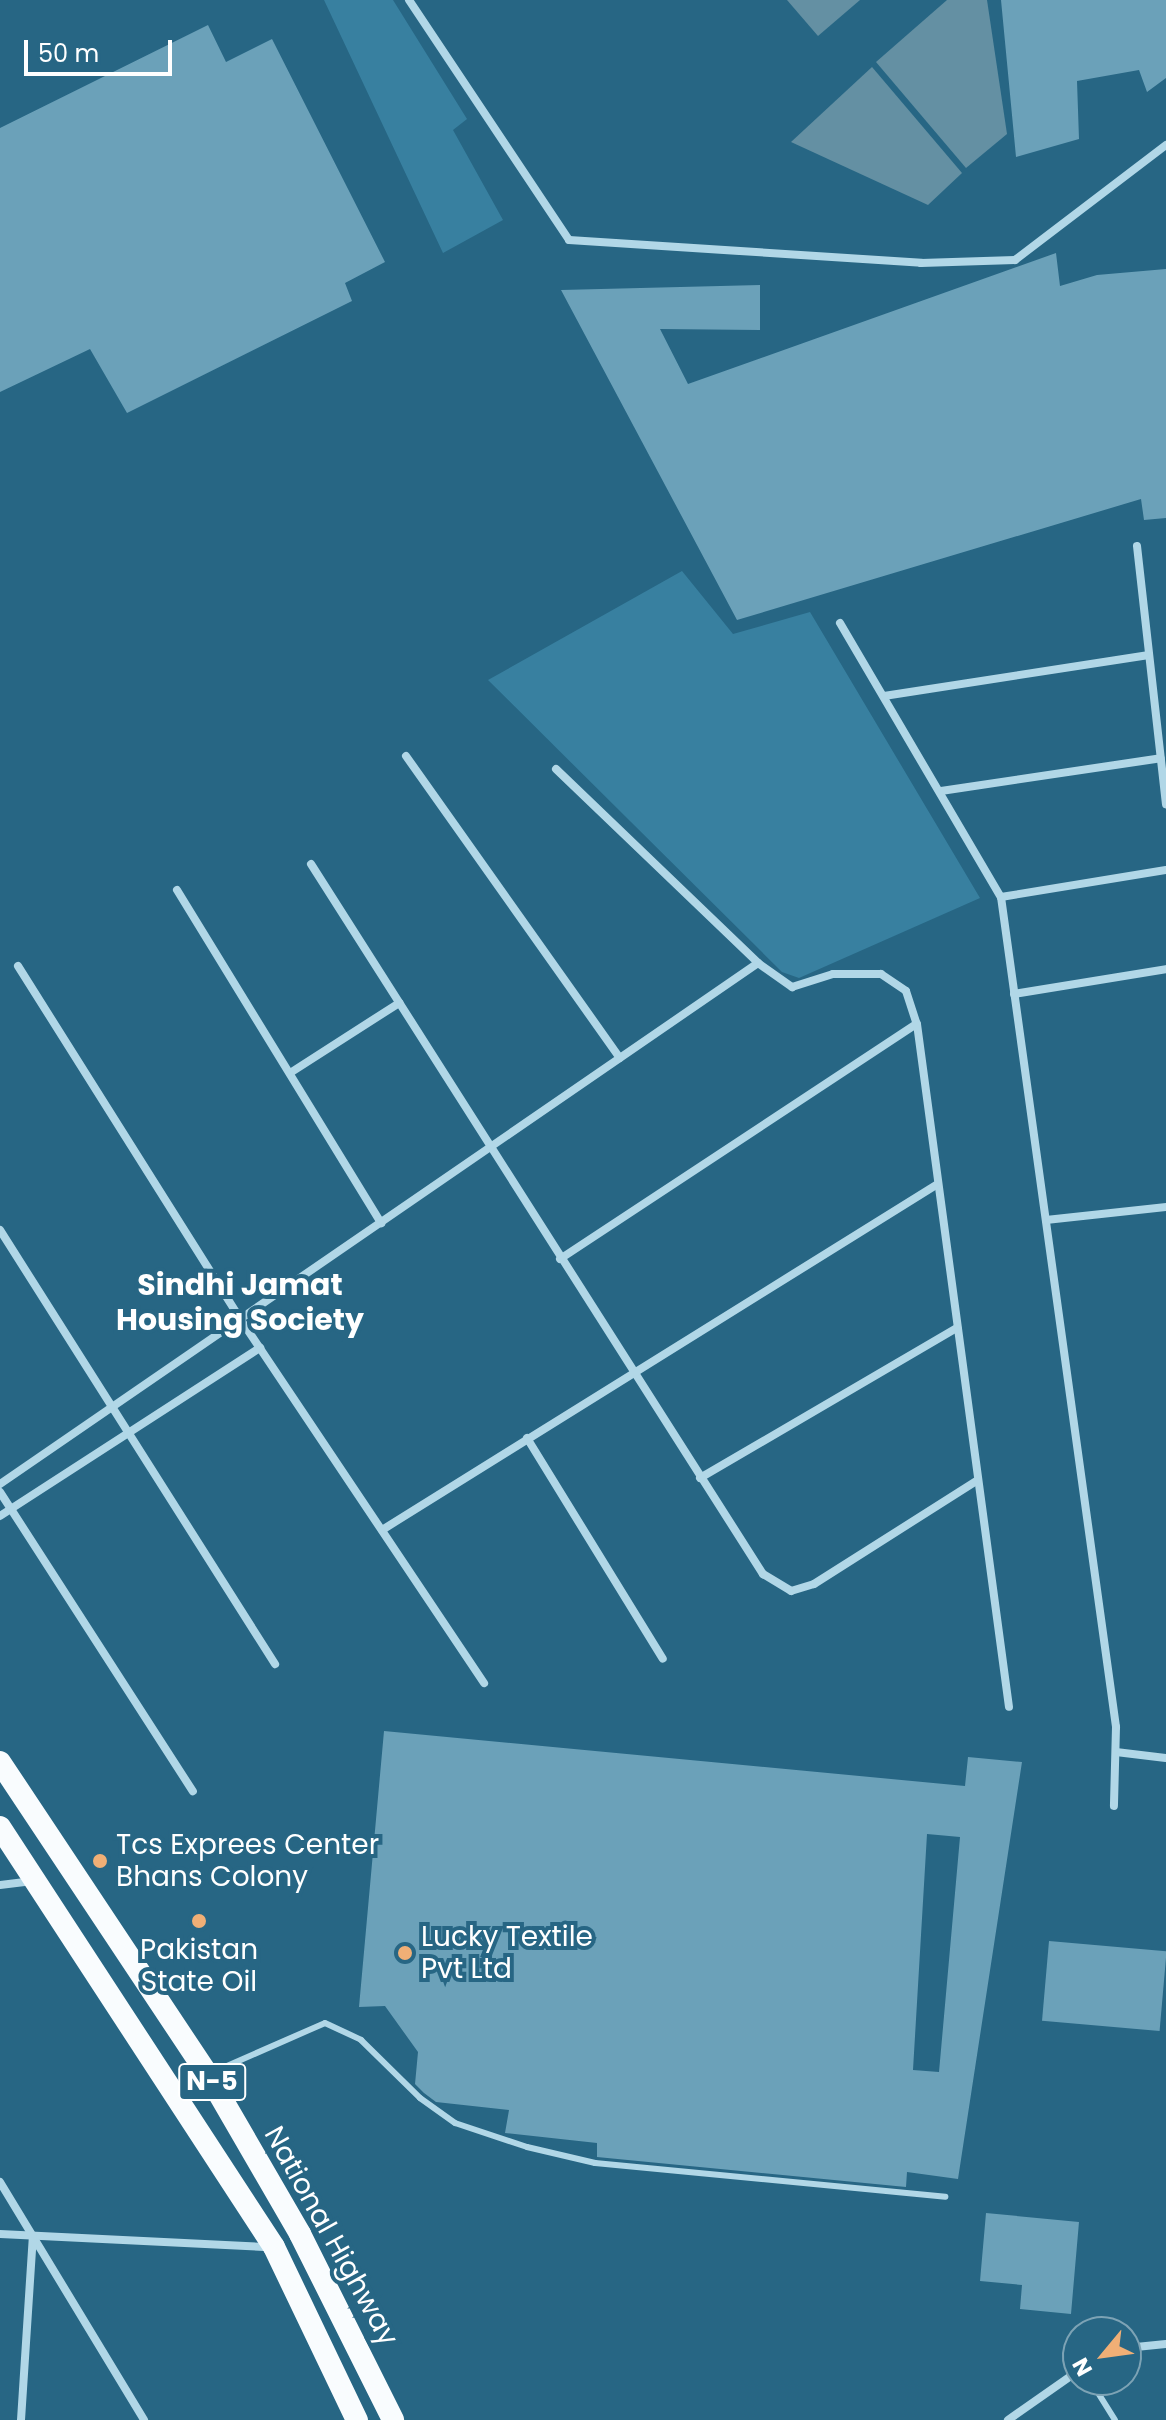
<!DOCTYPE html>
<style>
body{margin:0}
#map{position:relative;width:1166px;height:2420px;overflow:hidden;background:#276684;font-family:Poppins,sans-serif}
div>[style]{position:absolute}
.green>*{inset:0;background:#3880a0}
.water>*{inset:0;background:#6490a3}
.building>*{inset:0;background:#6ba1b9;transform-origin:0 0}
.service>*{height:6px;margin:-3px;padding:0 3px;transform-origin:3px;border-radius:3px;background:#b1d7e7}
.minor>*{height:8px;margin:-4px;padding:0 4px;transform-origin:4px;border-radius:4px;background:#b1d7e7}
.trunk>*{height:22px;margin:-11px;padding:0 11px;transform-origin:11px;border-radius:11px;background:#f9fcfe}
.dots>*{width:22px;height:22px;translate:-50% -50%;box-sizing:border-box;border:4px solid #276684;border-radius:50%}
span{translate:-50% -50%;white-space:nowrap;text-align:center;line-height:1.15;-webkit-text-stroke:8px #276684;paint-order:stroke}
.shield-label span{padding:2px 6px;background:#276684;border:2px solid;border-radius:6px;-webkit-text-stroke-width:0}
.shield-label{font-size:26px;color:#fff;font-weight:700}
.poi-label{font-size:28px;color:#fff}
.left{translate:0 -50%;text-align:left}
.street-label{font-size:28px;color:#fff}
.neighbourhood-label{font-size:30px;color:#fff;font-weight:700}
.north{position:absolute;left:1062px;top:2316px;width:80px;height:80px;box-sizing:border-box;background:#276684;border:2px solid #7da3b5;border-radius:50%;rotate:241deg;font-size:22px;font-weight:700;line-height:32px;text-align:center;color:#fff}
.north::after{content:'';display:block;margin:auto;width:28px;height:36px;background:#f0af76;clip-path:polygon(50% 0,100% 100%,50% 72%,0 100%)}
.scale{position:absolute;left:24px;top:40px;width:148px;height:36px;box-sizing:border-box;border:4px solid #fff;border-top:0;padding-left:10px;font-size:24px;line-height:28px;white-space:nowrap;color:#fff;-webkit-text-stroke:6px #276684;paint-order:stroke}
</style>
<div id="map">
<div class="green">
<i style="clip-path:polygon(324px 0,393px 0,467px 119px,453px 130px,503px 220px,443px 253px)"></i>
<i style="clip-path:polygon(682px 571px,733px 634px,810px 612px,980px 898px,799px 978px,782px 972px,488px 680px)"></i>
</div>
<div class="water">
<i style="clip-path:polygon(787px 0,860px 0,818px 36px)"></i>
<i style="clip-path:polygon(947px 0,987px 0,1007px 134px,966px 168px,876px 62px)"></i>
<i style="clip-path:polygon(872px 67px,962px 173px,928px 205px,791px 142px)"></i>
</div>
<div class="building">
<i style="clip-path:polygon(1001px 0,1166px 0,1166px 78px,1147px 92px,1139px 70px,1077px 81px,1079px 139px,1016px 157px)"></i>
<i style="clip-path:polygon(208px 25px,226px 62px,272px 39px,385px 262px,345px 283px,352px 301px,127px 413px,90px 349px,0 392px,0 128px)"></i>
<i style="clip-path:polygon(1056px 253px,1060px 286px,1097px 275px,1166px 269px,1166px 518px,1144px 520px,1141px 499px,737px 620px,561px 290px,760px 285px,760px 330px,660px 329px,688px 384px)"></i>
<i style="clip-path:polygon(evenodd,384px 1731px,965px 1786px,968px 1757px,1022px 1762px,958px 2179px,907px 2172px,906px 2187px,597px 2157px,597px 2143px,505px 2133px,509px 2110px,436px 2102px,424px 2093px,415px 2084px,418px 2052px,385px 2006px,359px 2007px,384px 1731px,927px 1834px,960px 1837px,939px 2072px,913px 2070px,927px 1834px)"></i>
<i style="left:1049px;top:1941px;width:118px;height:80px;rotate:5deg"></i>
<i style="clip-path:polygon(986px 2213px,1079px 2222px,1071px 2314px,1020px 2309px,1022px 2285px,980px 2281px)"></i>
</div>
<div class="service">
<i style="left:211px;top:2073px;width:124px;rotate:-23.7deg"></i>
<i style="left:325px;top:2023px;width:40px;rotate:25deg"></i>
<i style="left:361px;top:2040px;width:83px;rotate:44.5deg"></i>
<i style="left:420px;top:2098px;width:43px;rotate:35.5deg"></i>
<i style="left:455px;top:2123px;width:76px;rotate:18.4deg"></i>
<i style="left:527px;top:2147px;width:70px;rotate:13.2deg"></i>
<i style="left:595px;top:2163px;width:352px;rotate:5.5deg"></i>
<i style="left:1090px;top:2380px;width:47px;rotate:58deg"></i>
</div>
<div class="minor">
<i style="left:409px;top:0;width:288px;rotate:56.3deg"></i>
<i style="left:569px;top:240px;width:353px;rotate:3.7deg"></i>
<i style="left:921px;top:263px;width:94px;rotate:-1.8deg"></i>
<i style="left:1015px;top:260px;width:190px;rotate:-37.3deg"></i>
<i style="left:1137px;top:546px;width:260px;rotate:83.6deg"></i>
<i style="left:840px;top:623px;width:318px;rotate:59.6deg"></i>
<i style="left:1001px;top:897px;width:838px;rotate:82.11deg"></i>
<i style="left:1116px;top:1727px;width:79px;rotate:91.5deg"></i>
<i style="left:884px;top:696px;width:268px;rotate:-8.8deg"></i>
<i style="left:406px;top:756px;width:370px;rotate:54.7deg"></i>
<i style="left:556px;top:769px;width:280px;rotate:43.8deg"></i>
<i style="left:758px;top:963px;width:42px;rotate:35.2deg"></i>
<i style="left:792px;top:987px;width:43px;rotate:-17.6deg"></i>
<i style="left:833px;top:974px;width:48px"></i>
<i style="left:881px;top:974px;width:30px;rotate:34deg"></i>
<i style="left:906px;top:991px;width:35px;rotate:72deg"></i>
<i style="left:917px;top:1024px;width:689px;rotate:82.33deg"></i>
<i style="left:941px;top:791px;width:222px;rotate:-8.5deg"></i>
<i style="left:311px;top:864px;width:842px;rotate:57.52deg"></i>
<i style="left:763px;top:1574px;width:33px;rotate:31deg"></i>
<i style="left:791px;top:1591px;width:24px;rotate:-17deg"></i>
<i style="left:814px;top:1584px;width:192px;rotate:-32.4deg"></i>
<i style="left:177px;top:890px;width:391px;rotate:58.5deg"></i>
<i style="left:1001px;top:897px;width:167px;rotate:-9.3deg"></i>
<i style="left:18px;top:966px;width:418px;rotate:57.8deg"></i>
<i style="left:241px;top:1320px;width:437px;rotate:56.2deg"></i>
<i style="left:1014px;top:994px;width:154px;rotate:-9.3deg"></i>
<i style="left:290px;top:1073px;width:130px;rotate:-32.7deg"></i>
<i style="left:1046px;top:1220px;width:121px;rotate:-6.2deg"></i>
<i style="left:0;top:1230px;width:514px;rotate:57.64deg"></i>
<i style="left:560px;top:1259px;width:427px;rotate:-33.4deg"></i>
<i style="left:527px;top:1438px;width:259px;rotate:58.4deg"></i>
<i style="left:700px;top:1478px;width:298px;rotate:-30.3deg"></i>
<i style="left:0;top:1484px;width:920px;rotate:-34.5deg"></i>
<i style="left:0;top:1492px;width:356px;rotate:57.2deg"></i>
<i style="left:0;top:1516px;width:310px;rotate:-32.9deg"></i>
<i style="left:382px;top:1530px;width:653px;rotate:-31.91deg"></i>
<i style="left:1116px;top:1752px;width:50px;rotate:6.8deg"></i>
<i style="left:0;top:1885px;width:31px;rotate:-7deg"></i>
<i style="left:0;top:2182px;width:278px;rotate:58.8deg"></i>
<i style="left:0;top:2234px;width:269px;rotate:2.8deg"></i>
<i style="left:1126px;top:2348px;width:40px;rotate:-5.7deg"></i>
<i style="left:21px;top:2420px;width:184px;rotate:-86.3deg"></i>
<i style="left:1008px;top:2420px;width:85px;rotate:-35deg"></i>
</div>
<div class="trunk">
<i style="left:0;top:1762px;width:376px;rotate:56.4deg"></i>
<i style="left:208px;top:2075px;width:184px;rotate:59.9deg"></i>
<i style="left:300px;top:2234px;width:208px;rotate:63.4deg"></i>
<i style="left:0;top:1827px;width:501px;rotate:56.88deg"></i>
<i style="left:274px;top:2247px;width:192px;rotate:64.4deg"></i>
</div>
<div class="dots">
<i style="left:100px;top:1861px;background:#f0af76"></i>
<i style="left:199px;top:1921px;background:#f0af76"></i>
<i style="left:405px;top:1953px;background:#f0af76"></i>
</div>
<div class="shield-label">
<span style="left:212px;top:2082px">N-5</span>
</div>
<div class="poi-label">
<span class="left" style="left:116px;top:1861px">Tcs Exprees Center<br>Bhans Colony</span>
<span class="left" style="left:421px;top:1953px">Lucky Textile<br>Pvt Ltd</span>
<span style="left:199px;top:1966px">Pakistan<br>State Oil</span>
</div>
<div class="street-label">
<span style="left:331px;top:2236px;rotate:61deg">National Highway</span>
</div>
<div class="neighbourhood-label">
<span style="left:240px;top:1302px">Sindhi Jamat<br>Housing Society</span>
</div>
<div class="north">N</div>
<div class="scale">50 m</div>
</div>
